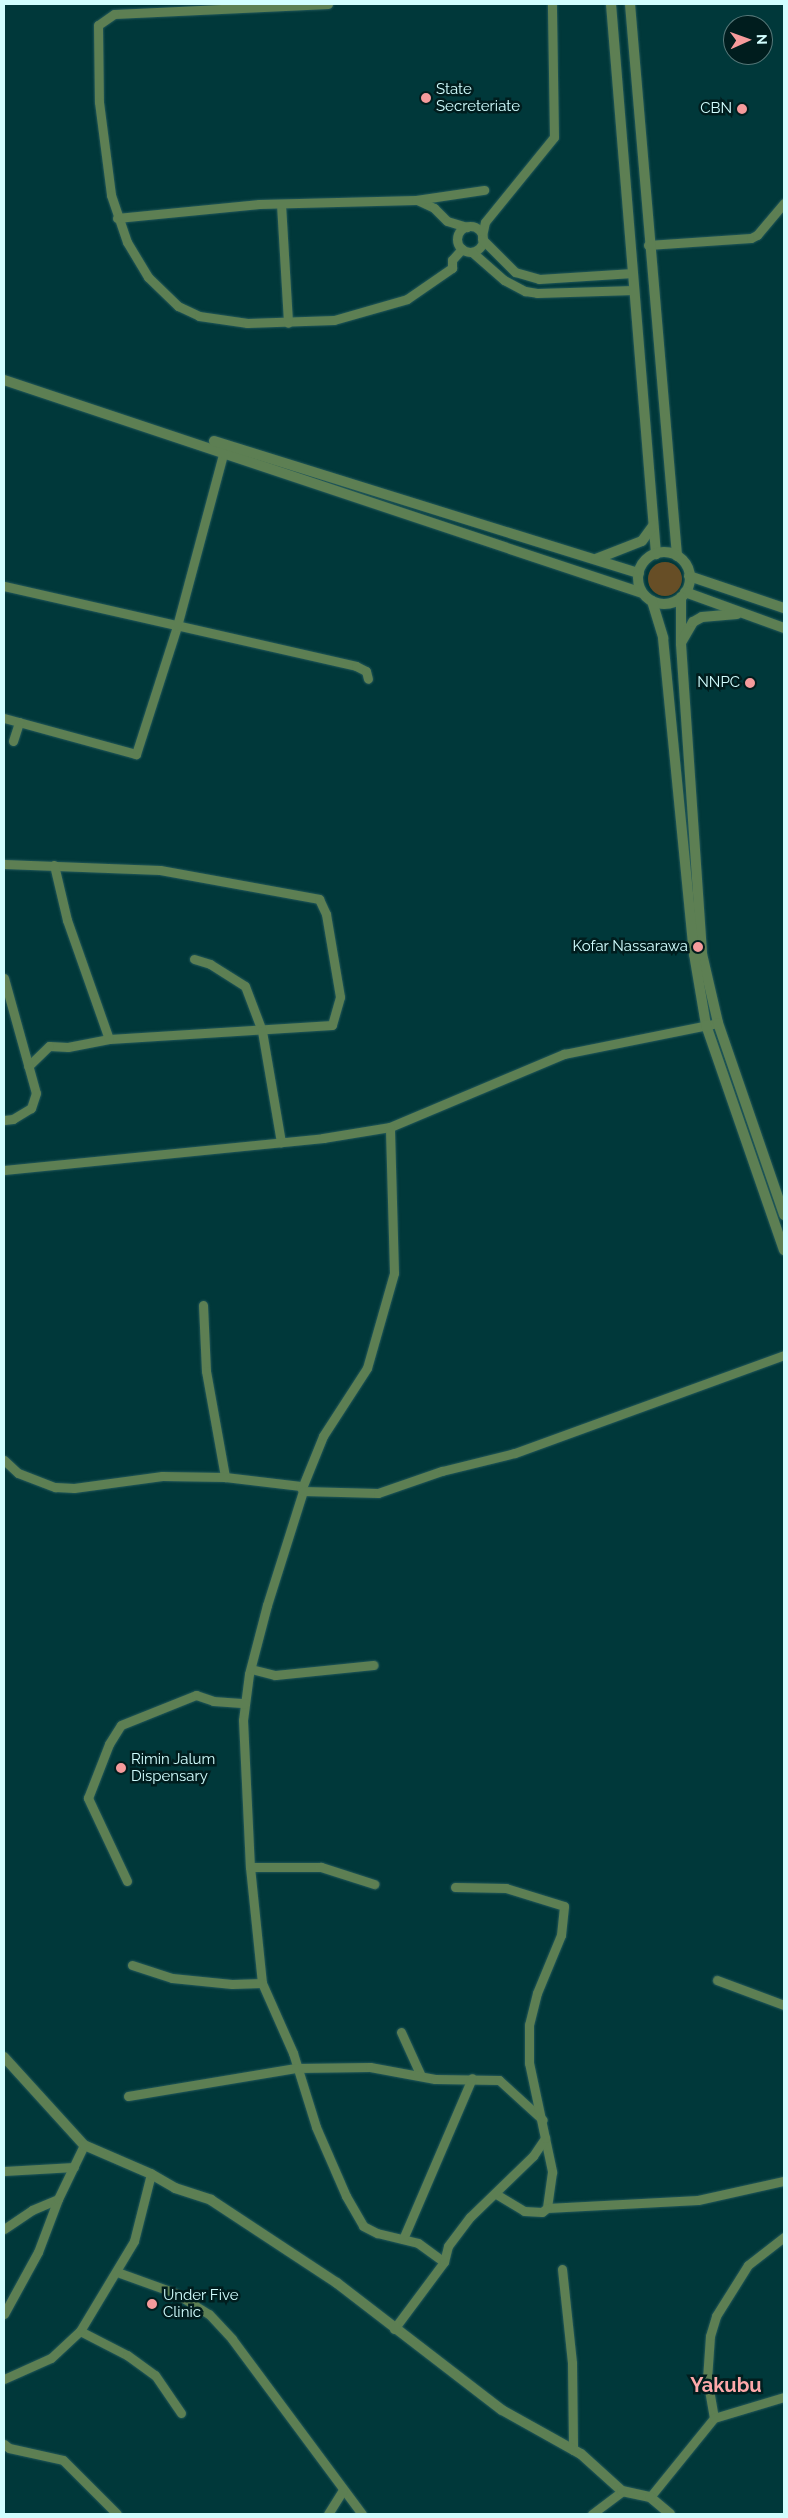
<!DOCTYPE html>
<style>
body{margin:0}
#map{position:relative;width:788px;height:2518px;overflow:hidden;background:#00383a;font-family:Raleway,sans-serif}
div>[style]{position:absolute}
.green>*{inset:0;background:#674e26}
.round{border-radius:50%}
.roads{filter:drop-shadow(0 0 1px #22585a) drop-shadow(0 0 1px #22585a)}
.minor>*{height:9px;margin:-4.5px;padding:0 4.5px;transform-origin:4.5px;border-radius:4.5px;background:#5d7f53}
.minor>.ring{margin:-4.5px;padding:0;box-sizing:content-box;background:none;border:9px solid #5d7f53;border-radius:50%}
.tertiary>*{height:10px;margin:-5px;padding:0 5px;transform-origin:5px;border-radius:5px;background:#5d7f53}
.tertiary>.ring{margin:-5px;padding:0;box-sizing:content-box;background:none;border:10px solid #5d7f53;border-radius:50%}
.dots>*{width:14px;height:14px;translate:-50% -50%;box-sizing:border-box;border:2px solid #001d1e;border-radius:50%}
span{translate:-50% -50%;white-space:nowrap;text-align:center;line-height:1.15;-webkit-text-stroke:5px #001d1e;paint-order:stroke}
.poi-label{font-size:15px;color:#d2feff}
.left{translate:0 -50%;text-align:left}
.right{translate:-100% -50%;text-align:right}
.district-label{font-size:20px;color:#fca8a9;font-weight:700}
.frame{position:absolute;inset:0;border:5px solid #d2feff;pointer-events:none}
.north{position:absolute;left:723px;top:15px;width:50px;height:50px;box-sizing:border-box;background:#001d1e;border:1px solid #547778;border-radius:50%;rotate:88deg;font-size:14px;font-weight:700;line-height:20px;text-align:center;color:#d2feff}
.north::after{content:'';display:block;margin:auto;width:18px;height:22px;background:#f59b9c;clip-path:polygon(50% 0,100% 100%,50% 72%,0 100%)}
</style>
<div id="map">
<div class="green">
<i class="round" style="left:648px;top:562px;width:34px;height:34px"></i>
</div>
<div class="roads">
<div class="minor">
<i style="left:328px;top:4px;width:214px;rotate:177.3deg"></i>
<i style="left:114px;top:14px;width:19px;rotate:145deg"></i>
<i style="left:98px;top:25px;width:77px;rotate:89.3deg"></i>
<i style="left:99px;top:102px;width:94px;rotate:82.6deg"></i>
<i style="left:111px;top:195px;width:50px;rotate:71.2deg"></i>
<i style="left:127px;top:242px;width:41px;rotate:59deg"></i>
<i style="left:148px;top:277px;width:42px;rotate:44deg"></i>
<i style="left:178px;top:306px;width:23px;rotate:25deg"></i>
<i style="left:199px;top:316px;width:49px;rotate:8.3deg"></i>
<i style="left:247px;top:323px;width:87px;rotate:-2deg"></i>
<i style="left:334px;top:320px;width:76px;rotate:-16deg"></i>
<i style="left:407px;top:299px;width:55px;rotate:-34.6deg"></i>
<i style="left:452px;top:268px;width:8px;rotate:-90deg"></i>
<i style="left:452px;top:260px;width:15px;rotate:-48deg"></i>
<i style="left:417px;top:200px;width:19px;rotate:25deg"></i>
<i style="left:434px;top:208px;width:18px;rotate:45deg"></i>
<i style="left:447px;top:221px;width:21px;rotate:17deg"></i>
<i style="left:281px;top:204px;width:119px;rotate:86.6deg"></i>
<i style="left:117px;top:218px;width:143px;rotate:-5.6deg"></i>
<i style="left:259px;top:204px;width:157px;rotate:-1.5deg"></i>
<i style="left:416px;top:200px;width:69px;rotate:-8.4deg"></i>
<i class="ring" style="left:457px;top:226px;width:17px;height:17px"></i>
<i style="left:482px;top:236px;width:14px;rotate:-78deg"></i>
<i style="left:485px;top:222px;width:109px;rotate:-50.9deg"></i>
<i style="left:554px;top:137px;width:133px;rotate:-90.9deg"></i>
<i style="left:482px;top:239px;width:47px;rotate:45deg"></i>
<i style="left:515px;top:272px;width:25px;rotate:16deg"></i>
<i style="left:539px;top:279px;width:94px;rotate:-3.7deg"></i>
<i style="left:648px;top:245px;width:103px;rotate:-3.9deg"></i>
<i style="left:751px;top:238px;width:7px;rotate:-27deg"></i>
<i style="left:757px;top:235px;width:42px;rotate:-49.8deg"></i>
<i style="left:472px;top:252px;width:43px;rotate:41.2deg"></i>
<i style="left:504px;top:280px;width:24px;rotate:28deg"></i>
<i style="left:525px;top:291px;width:12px;rotate:9deg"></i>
<i style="left:537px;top:293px;width:97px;rotate:-1.8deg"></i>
<i style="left:4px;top:586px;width:361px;rotate:12.8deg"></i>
<i style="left:356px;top:666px;width:11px;rotate:27deg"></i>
<i style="left:366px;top:671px;width:8px;rotate:76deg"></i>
<i style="left:4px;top:718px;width:137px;rotate:15.3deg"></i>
<i style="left:136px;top:754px;width:134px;rotate:-72.2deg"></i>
<i style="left:177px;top:626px;width:181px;rotate:-75deg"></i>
<i style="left:13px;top:741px;width:20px;rotate:-72deg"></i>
<i style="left:4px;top:864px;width:156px;rotate:2.2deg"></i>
<i style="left:160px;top:870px;width:162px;rotate:10.3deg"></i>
<i style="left:319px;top:899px;width:17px;rotate:65deg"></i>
<i style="left:326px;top:914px;width:84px;rotate:80.4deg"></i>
<i style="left:340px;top:997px;width:29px;rotate:106deg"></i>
<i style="left:332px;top:1025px;width:223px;rotate:176.4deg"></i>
<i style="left:109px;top:1039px;width:42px;rotate:169deg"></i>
<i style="left:68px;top:1047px;width:19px;rotate:-177deg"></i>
<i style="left:49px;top:1046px;width:29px;rotate:136deg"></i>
<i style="left:54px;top:865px;width:57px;rotate:76.7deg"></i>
<i style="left:67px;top:920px;width:126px;rotate:70.6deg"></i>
<i style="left:194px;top:959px;width:17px;rotate:17deg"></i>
<i style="left:210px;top:964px;width:41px;rotate:32.2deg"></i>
<i style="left:245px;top:986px;width:48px;rotate:69.3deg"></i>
<i style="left:262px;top:1031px;width:113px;rotate:80.3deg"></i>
<i style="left:4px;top:978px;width:119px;rotate:74.5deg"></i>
<i style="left:36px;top:1093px;width:16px;rotate:108deg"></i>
<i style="left:31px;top:1108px;width:21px;rotate:149deg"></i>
<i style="left:13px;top:1119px;width:9px;rotate:174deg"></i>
<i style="left:4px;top:1170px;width:321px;rotate:-5.7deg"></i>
<i style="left:323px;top:1138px;width:68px;rotate:-9.3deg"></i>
<i style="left:390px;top:1127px;width:189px;rotate:-22.8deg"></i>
<i style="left:564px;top:1054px;width:157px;rotate:-11.4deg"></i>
<i style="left:203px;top:1305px;width:66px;rotate:87.4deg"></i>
<i style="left:206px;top:1371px;width:108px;rotate:79.8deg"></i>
<i style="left:225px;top:1477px;width:76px;rotate:6.8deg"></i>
<i style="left:300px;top:1486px;width:6px;rotate:59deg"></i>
<i style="left:303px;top:1491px;width:120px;rotate:107.5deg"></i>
<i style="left:267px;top:1605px;width:71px;rotate:104.6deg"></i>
<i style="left:249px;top:1674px;width:46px;rotate:97.4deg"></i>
<i style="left:243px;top:1720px;width:147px;rotate:87.3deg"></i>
<i style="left:250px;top:1867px;width:117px;rotate:84.1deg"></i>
<i style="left:262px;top:1983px;width:77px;rotate:66.1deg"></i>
<i style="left:293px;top:2053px;width:77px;rotate:72.7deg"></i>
<i style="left:316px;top:2127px;width:75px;rotate:66.5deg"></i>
<i style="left:346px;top:2196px;width:34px;rotate:60deg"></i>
<i style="left:363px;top:2226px;width:16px;rotate:27deg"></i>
<i style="left:377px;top:2233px;width:42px;rotate:13.7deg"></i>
<i style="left:418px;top:2243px;width:32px;rotate:36deg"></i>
<i style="left:4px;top:1460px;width:19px;rotate:43deg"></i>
<i style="left:18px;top:1473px;width:40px;rotate:21deg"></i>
<i style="left:55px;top:1487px;width:19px;rotate:3deg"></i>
<i style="left:74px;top:1488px;width:89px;rotate:-7.8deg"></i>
<i style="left:162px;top:1476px;width:63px;rotate:0.9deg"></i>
<i style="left:302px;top:1488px;width:56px;rotate:-68deg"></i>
<i style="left:323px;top:1436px;width:81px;rotate:-57.1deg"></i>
<i style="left:367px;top:1368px;width:99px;rotate:-74.1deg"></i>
<i style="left:394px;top:1273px;width:146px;rotate:-91.6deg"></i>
<i style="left:303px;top:1491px;width:75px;rotate:1.5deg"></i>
<i style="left:378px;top:1493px;width:68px;rotate:-19deg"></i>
<i style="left:442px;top:1471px;width:75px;rotate:-13.9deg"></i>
<i style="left:515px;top:1453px;width:286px;rotate:-20deg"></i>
<i style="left:251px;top:1669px;width:25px;rotate:14deg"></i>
<i style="left:275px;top:1675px;width:99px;rotate:-5.8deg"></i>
<i style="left:250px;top:1867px;width:71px"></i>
<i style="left:321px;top:1867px;width:56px;rotate:17.8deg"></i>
<i style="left:127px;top:1881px;width:92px;rotate:-115.2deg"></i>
<i style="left:88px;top:1798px;width:58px;rotate:-68.7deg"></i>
<i style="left:109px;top:1744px;width:22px;rotate:-58deg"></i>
<i style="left:121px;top:1725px;width:81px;rotate:-21.8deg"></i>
<i style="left:196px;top:1695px;width:18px;rotate:19deg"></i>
<i style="left:213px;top:1701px;width:32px;rotate:4deg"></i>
<i style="left:132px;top:1965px;width:42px;rotate:18deg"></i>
<i style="left:172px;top:1978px;width:60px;rotate:5.7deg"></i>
<i style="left:232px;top:1984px;width:30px;rotate:-2deg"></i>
<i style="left:717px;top:1980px;width:72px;rotate:20.5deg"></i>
<i style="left:401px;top:2032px;width:48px;rotate:65.6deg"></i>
<i style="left:128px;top:2096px;width:170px;rotate:-9.5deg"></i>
<i style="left:296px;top:2068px;width:74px;rotate:-0.8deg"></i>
<i style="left:370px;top:2067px;width:66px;rotate:10.5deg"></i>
<i style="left:435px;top:2079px;width:64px;rotate:0.9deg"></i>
<i style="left:499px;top:2080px;width:59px;rotate:42.3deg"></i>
<i style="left:545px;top:2138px;width:35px;rotate:78deg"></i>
<i style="left:552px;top:2172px;width:36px;rotate:98deg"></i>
<i style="left:547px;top:2208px;width:151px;rotate:-3deg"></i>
<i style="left:698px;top:2200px;width:88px;rotate:-12.5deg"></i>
<i style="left:4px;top:2171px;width:70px;rotate:-3.3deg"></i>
<i style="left:496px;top:2194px;width:33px;rotate:31deg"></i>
<i style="left:524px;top:2211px;width:18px;rotate:3deg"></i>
<i style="left:542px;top:2212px;width:6px;rotate:-39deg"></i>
<i style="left:4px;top:2229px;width:34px;rotate:-34deg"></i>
<i style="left:32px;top:2210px;width:28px;rotate:-23deg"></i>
<i style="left:403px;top:2239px;width:175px;rotate:-66.8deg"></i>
<i style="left:562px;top:2269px;width:95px;rotate:83.9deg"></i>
<i style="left:572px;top:2363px;width:87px;rotate:89.3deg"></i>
<i style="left:117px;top:2272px;width:62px;rotate:19.9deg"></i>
<i style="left:175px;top:2293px;width:40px;rotate:32deg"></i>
<i style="left:209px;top:2314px;width:34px;rotate:47deg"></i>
<i style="left:232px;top:2339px;width:218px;rotate:53.4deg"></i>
<i style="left:4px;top:2314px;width:71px;rotate:-61.3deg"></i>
<i style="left:38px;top:2252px;width:57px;rotate:-69.3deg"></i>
<i style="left:58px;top:2199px;width:60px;rotate:-64.3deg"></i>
<i style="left:394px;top:2329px;width:84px;rotate:-53.3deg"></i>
<i style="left:444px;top:2262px;width:16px;rotate:-76deg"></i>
<i style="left:448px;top:2246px;width:36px;rotate:-53deg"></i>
<i style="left:470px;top:2217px;width:88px;rotate:-44.1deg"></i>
<i style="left:533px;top:2156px;width:22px;rotate:-56deg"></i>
<i style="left:545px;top:2138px;width:77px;rotate:-102deg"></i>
<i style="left:529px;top:2063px;width:38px;rotate:-90deg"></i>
<i style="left:529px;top:2025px;width:33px;rotate:-76deg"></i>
<i style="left:537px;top:1993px;width:63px;rotate:-67.5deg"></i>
<i style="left:561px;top:1935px;width:29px;rotate:-84deg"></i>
<i style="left:564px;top:1906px;width:61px;rotate:-162.8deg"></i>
<i style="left:506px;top:1888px;width:51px;rotate:-178.9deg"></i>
<i style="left:80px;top:2331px;width:53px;rotate:27.1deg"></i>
<i style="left:127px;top:2355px;width:34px;rotate:36deg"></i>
<i style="left:155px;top:2375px;width:46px;rotate:55.6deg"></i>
<i style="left:4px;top:2379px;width:51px;rotate:-24.1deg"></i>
<i style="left:51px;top:2358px;width:40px;rotate:-43deg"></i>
<i style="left:80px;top:2331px;width:105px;rotate:-59deg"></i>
<i style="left:134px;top:2241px;width:69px;rotate:-75.8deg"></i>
<i style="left:714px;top:2418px;width:40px;rotate:-100deg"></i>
<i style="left:707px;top:2379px;width:43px;rotate:-86deg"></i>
<i style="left:710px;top:2336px;width:21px;rotate:-73deg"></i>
<i style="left:716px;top:2316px;width:60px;rotate:-57.9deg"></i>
<i style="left:748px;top:2265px;width:46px;rotate:-37.9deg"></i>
<i style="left:4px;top:2444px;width:6px;rotate:39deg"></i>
<i style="left:9px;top:2448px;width:55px;rotate:12.5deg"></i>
<i style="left:63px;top:2460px;width:76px;rotate:45deg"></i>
<i style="left:650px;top:2497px;width:102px;rotate:-51deg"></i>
<i style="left:714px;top:2418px;width:73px;rotate:-16.7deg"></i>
<i style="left:328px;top:2514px;width:28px;rotate:-58deg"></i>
<i style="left:592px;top:2514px;width:38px;rotate:-37deg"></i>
</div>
<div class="tertiary">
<i style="left:611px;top:4px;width:552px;rotate:85.32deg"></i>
<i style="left:630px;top:4px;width:554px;rotate:85.13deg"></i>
<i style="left:4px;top:380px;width:673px;rotate:18.46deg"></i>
<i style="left:214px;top:441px;width:445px;rotate:17.3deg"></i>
<i class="ring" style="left:638px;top:552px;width:42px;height:42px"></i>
<i style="left:596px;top:559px;width:49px;rotate:-21.4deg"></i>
<i style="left:642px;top:541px;width:19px;rotate:-54deg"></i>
<i style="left:689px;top:576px;width:100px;rotate:18.6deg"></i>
<i style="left:685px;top:592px;width:105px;rotate:20deg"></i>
<i style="left:681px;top:597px;width:47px;rotate:90deg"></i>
<i style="left:681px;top:644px;width:311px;rotate:86.1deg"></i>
<i style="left:702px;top:954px;width:71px;rotate:76.9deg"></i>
<i style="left:718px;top:1023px;width:203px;rotate:71deg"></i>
<i style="left:652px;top:601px;width:39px;rotate:73deg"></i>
<i style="left:663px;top:638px;width:318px;rotate:84.4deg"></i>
<i style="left:694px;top:954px;width:72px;rotate:80.4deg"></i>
<i style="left:706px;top:1025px;width:238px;rotate:70.9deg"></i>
<i style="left:682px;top:641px;width:22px;rotate:-60deg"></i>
<i style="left:693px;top:622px;width:10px;rotate:-29deg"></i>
<i style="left:702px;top:617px;width:35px;rotate:-5deg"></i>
<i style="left:4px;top:2057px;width:119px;rotate:47.7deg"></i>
<i style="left:84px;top:2145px;width:73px;rotate:23.4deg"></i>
<i style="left:151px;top:2174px;width:28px;rotate:30deg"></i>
<i style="left:175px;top:2188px;width:38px;rotate:18deg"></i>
<i style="left:211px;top:2200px;width:151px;rotate:33.4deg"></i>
<i style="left:337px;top:2283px;width:208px;rotate:37.6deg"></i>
<i style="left:502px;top:2410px;width:90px;rotate:29.1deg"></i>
<i style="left:581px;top:2454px;width:55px;rotate:42.1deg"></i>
<i style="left:622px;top:2491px;width:29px;rotate:12deg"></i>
<i style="left:650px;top:2497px;width:26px;rotate:40deg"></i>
</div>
</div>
<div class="dots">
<i style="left:426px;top:98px;background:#f59b9c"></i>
<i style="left:742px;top:109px;background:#f59b9c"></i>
<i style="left:750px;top:683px;background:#f59b9c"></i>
<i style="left:698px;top:947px;background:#f59b9c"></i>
<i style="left:121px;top:1768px;background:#f59b9c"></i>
<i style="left:152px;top:2304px;background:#f59b9c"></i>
</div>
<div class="poi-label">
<span class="left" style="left:436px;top:98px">State<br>Secreteriate</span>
<span class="right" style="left:732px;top:109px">CBN</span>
<span class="right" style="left:740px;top:683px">NNPC</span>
<span class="right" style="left:688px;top:947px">Kofar Nassarawa</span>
<span class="left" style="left:131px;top:1768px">Rimin Jalum<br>Dispensary</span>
<span class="left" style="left:163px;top:2304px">Under Five<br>Clinic</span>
</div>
<div class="district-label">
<span style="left:726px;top:2385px">Yakubu</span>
</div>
<div class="frame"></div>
<div class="north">N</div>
</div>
